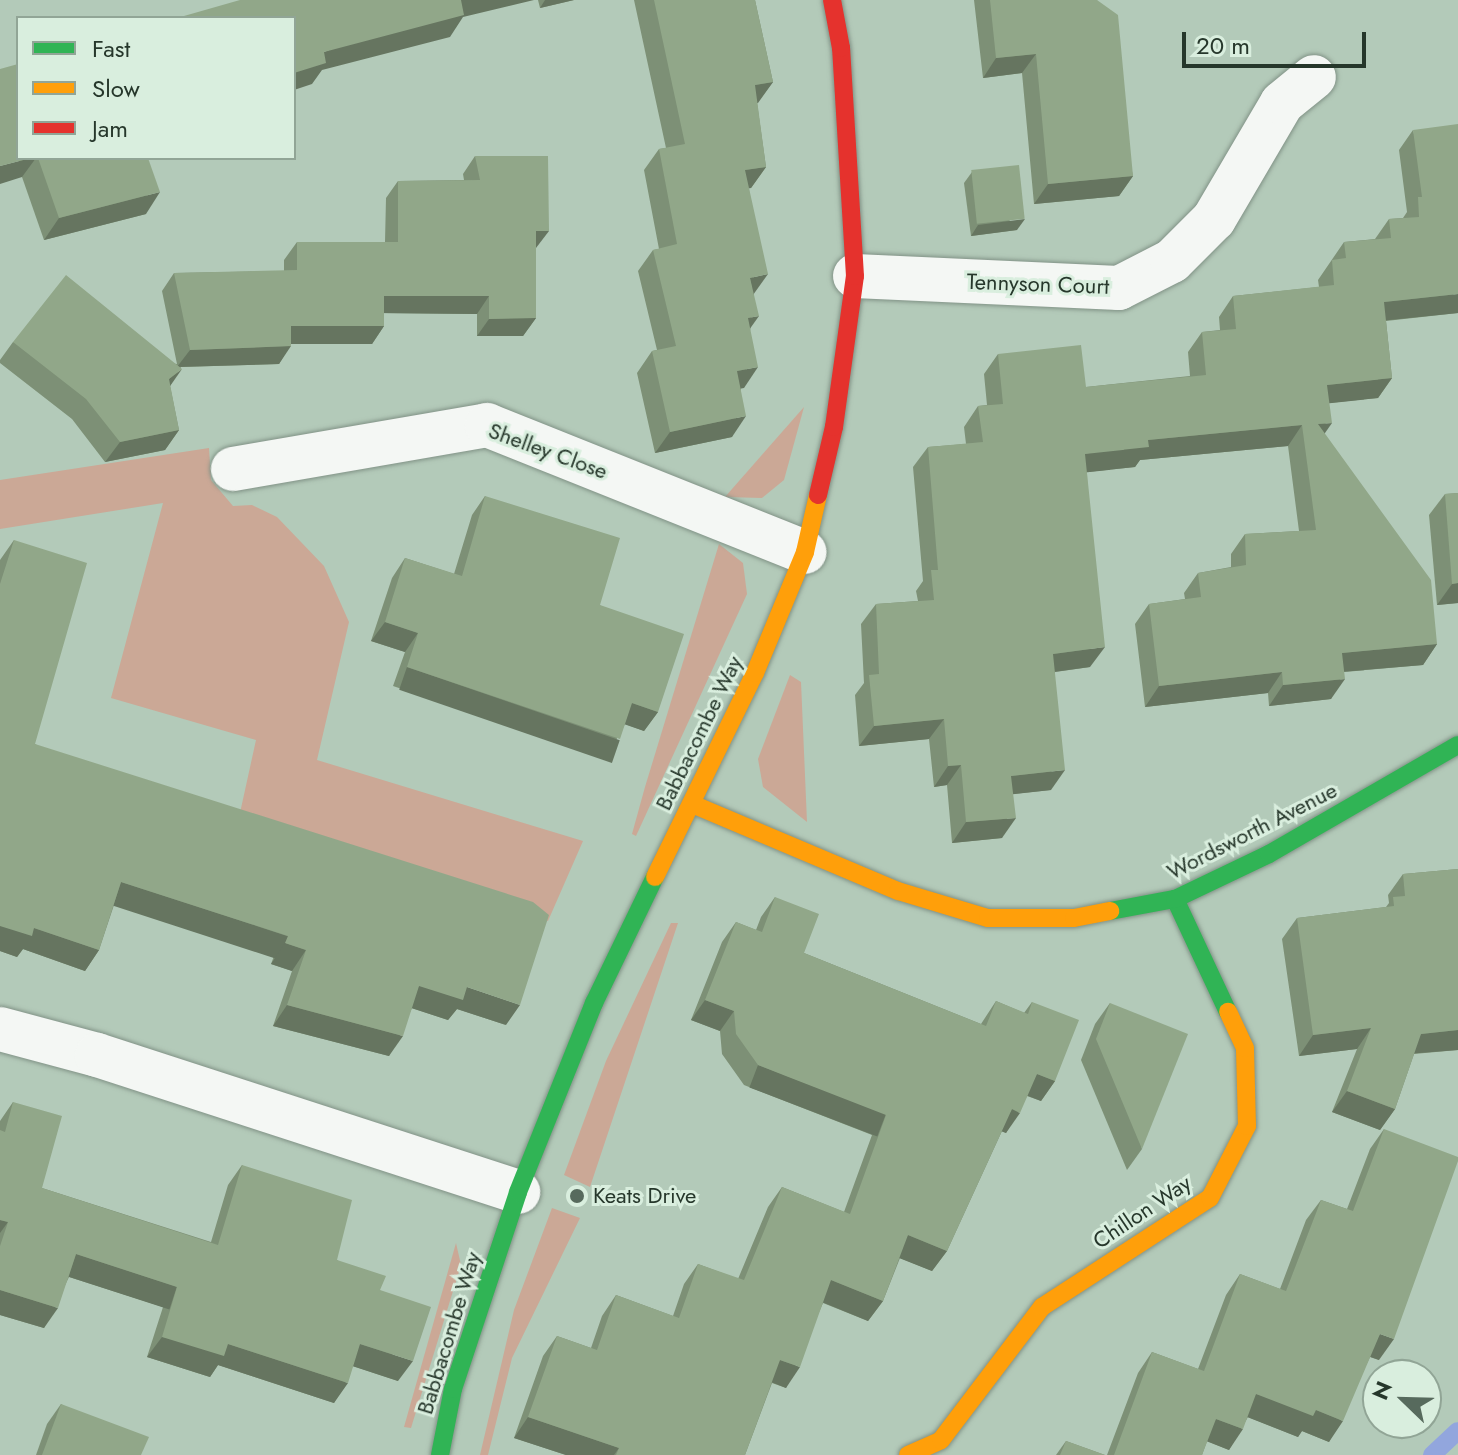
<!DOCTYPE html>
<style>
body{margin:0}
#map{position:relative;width:1458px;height:1455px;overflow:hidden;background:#b3cab9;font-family:Jost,sans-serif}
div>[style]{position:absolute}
.green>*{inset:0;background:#cba896}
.stream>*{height:18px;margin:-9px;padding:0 9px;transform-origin:9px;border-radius:9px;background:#92a6dd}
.roads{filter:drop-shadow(0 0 2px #819286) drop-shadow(0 0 2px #819286)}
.street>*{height:44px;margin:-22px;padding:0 22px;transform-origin:22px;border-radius:22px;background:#f4f7f4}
.fast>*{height:18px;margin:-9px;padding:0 9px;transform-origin:9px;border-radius:9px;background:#30b455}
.slow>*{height:18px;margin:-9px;padding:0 9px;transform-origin:9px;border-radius:9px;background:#ff9f0a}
.jam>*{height:18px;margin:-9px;padding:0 9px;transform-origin:9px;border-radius:9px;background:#e5322d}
.wall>*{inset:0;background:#7d9076}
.shaded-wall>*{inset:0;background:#667560;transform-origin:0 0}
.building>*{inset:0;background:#91a789;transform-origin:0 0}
.dots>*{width:22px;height:22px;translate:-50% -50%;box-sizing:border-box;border:4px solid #d9eede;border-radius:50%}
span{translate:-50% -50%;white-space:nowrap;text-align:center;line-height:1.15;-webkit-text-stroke:6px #d9eede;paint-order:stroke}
.street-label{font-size:22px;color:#26372b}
.poi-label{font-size:22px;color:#26372b}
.left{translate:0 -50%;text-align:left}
.legend{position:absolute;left:16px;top:16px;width:280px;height:144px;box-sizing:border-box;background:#d9eede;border:2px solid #91a596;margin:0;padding:10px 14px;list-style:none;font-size:24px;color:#26372b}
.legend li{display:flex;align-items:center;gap:16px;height:40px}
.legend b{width:40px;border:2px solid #91a596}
.north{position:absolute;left:1362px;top:1359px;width:80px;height:80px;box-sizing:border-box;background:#d9eede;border:2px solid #91a596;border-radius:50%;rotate:293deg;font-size:22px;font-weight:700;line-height:32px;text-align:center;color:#26372b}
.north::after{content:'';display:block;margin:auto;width:28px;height:36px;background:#576a5d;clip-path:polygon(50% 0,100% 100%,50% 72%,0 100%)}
.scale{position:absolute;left:1182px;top:32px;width:184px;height:36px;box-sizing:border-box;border:4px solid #26372b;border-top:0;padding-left:10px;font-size:24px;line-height:28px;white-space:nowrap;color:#26372b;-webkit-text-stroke:6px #d9eede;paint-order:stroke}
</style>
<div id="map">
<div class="green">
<i style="clip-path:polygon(804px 407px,784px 480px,762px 498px,725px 497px)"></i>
<i style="clip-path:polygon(209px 448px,211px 480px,233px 506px,252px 505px,277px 517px,324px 566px,349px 622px,317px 760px,583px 841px,548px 921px,238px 822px,256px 740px,111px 698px,163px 503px,0 529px,0 480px)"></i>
<i style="clip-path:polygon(719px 544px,743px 563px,747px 594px,636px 836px,632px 834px,645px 787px)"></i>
<i style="clip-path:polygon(790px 675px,801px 682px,807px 822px,763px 787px,758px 759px)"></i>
<i style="clip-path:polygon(671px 923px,678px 923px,590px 1187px,564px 1175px,606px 1061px)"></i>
<i style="clip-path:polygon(552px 1208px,580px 1218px,512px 1358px,488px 1455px,480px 1455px,514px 1310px)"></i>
<i style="clip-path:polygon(456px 1243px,461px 1265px,411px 1428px,404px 1427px)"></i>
</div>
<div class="stream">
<i style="left:1432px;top:1455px;width:35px;rotate:-43deg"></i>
</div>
<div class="roads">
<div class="street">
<i style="left:855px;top:276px;width:264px;rotate:2.6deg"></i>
<i style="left:1119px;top:288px;width:59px;rotate:-27deg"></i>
<i style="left:1172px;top:261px;width:59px;rotate:-45deg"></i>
<i style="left:1214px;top:219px;width:134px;rotate:-59.6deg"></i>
<i style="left:1282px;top:103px;width:41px;rotate:-39.1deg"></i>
<i style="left:233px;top:469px;width:258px;rotate:-9.8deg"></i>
<i style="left:487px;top:425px;width:342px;rotate:21.8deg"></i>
<i style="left:0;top:1029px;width:100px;rotate:15deg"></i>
<i style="left:97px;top:1055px;width:443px;rotate:18deg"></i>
</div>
<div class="fast">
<i style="left:1175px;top:899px;width:125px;rotate:64.9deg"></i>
<i style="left:1110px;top:911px;width:66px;rotate:-10.5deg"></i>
<i style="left:1175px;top:899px;width:104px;rotate:-25.6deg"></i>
<i style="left:1269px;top:854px;width:218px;rotate:-30deg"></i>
<i style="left:440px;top:1455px;width:67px;rotate:-78.9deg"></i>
<i style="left:453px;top:1389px;width:207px;rotate:-71.7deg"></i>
<i style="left:518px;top:1192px;width:204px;rotate:-68.1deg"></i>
<i style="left:594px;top:1003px;width:140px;rotate:-64.2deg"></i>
</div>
<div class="slow">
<i style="left:692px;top:804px;width:224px;rotate:22.9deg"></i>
<i style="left:898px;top:891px;width:94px;rotate:16.7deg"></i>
<i style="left:988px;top:918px;width:86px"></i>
<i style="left:1074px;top:918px;width:37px;rotate:-11deg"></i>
<i style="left:655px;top:877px;width:227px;rotate:-63.9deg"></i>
<i style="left:755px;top:673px;width:131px;rotate:-67.5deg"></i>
<i style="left:805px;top:552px;width:58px;rotate:-77.2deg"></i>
<i style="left:908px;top:1455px;width:36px;rotate:-24deg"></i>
<i style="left:941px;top:1440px;width:167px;rotate:-52.8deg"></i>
<i style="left:1042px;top:1307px;width:200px;rotate:-33deg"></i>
<i style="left:1210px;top:1198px;width:81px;rotate:-62.8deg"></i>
<i style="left:1247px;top:1126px;width:78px;rotate:-91.5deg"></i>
<i style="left:1245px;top:1048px;width:40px;rotate:-115deg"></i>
</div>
<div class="jam">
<i style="left:818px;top:495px;width:70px;rotate:-76.8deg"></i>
<i style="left:834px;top:427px;width:152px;rotate:-82.1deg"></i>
<i style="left:855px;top:276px;width:228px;rotate:-93.5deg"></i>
<i style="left:841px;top:48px;width:49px;rotate:-100.6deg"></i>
</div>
</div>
<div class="wall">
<i style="clip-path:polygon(538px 0,574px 0,540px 8px)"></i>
<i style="clip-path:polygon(634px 0,755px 0,773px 82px,757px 103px,766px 167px,751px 188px,749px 188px,754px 294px,744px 388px,741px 388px,732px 437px,655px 453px,637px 373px,652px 351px,657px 350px,638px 271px,653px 250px,659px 249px,644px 170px,659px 149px,666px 148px)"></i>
<i style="clip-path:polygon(974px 0,1097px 0,1133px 176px,1119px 196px,1034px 204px,1022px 73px,983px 78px)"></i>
<i style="clip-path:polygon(1413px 130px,1458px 313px,1386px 321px,1392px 378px,1378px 398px,1329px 403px,1324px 433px,1437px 644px,1423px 665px,1344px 672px,1331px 699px,1269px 706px,1268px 693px,1145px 707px,1135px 624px,1149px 604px,1185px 599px,1184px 593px,1198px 573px,1231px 567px,1231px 554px,1245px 534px,1299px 531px,1288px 446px,1140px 460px,1135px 467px,1087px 472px,1090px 667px,1055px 672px,1051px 790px,1013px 794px,1002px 838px,952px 843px,947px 785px,934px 787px,929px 739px,859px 746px,855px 695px,864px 683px,861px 624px,876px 604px,918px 601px,916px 591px,923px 581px,913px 467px,928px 447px,966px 444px,964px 427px,978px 406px,987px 405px,984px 374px,998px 354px,1086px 387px,1190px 376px,1188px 352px,1202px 332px,1220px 330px,1219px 317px,1233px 296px,1319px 287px,1318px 280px,1344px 242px,1375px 239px,1389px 219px,1403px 218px,1407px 212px,1399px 150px)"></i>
<i style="clip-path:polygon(475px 156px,536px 248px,536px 318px,523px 336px,477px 336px,477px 314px,384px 313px,384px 326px,372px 344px,291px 344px,279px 364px,181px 367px,170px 386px,179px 430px,165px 450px,105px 462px,72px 419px,0 363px,0 360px,13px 342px,177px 364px,162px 291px,174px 273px,284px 271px,284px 260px,297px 242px,385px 242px,386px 198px,398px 181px,464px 180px,463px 174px)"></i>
<i style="clip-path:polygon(18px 158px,148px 158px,146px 214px,44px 240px,22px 177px)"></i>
<i style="clip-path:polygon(972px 172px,1017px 230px,971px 236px,964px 183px)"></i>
<i style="clip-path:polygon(1458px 493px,1458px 603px,1437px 605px,1429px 515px,1445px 494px)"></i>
<i style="clip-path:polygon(485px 496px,600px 605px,658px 712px,644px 731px,625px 724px,606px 758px,393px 686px,405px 652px,371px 641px,392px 578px,405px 558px,454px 574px,472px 515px)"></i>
<i style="clip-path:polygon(14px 540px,35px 744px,506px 1025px,457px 1009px,448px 1020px,412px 1008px,389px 1056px,273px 1026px,292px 971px,271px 964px,274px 956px,114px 905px,99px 950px,85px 971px,23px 949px,17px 957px,0 951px,0 560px)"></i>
<i style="clip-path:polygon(1458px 869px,1458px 1050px,1414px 1054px,1395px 1109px,1380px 1130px,1332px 1112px,1357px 1049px,1299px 1056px,1282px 939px,1297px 918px,1386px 907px,1389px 903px,1388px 895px,1403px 874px)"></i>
<i style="clip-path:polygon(775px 897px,804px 953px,981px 1024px,996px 1001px,1024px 1013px,1032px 1002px,1055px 1081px,1041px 1101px,1027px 1096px,1006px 1133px,1002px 1131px,947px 1251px,932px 1271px,900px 1258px,883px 1301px,868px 1321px,823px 1303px,786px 1388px,772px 1383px,745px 1455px,566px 1455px,514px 1438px,543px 1356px,557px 1336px,591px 1348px,602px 1316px,616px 1295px,673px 1316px,684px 1284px,698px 1264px,738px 1279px,768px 1207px,782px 1187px,844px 1212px,872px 1135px,744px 1085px,722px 1054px,720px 1031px,691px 1020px,722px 942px,736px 922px,756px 930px,761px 917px)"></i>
<i style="clip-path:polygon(1110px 1003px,1142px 1149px,1127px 1170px,1081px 1060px,1095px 1024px)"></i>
<i style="clip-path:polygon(13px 1102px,42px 1188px,211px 1242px,228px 1185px,242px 1165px,337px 1260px,380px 1290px,398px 1381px,353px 1366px,334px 1403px,218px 1365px,210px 1377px,147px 1357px,163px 1307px,69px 1277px,44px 1328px,0 1315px,0 1121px)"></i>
<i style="clip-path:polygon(1384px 1129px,1379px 1360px,1370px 1357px,1329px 1442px,1302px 1431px,1298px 1437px,1248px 1417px,1229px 1450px,1207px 1441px,1202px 1455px,1107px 1455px,1138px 1373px,1152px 1352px,1198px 1369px,1226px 1295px,1240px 1274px,1280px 1289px,1306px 1220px,1321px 1200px,1347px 1209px,1370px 1149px)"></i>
<i style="clip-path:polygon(61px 1404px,141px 1455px,36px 1455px,47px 1424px)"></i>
<i style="clip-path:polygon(1066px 1441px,1105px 1455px,1056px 1455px)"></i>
</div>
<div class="shaded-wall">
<i style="clip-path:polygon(461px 0,534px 0,463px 17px,450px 37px,322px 70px,312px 84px,294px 90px,294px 73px,324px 52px)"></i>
<i style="clip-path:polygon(545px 0,574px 0,540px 8px)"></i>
<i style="clip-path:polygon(1036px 54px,1022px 73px,983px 78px,996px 58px)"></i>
<i style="clip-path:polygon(773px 82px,758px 103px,740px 106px,755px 85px)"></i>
<i style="clip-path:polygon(31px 158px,36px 158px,22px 177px,0 184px,0 166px)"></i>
<i style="clip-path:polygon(766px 167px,751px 188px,730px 192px,745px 170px)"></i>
<i style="clip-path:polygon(1133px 176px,1119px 196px,1034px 204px,1048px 184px)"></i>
<i style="clip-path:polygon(160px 192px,146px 214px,44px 240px,59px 218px)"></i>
<i style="clip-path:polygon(1025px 219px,1017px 230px,971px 236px,978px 225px)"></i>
<i style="clip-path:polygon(536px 231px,549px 231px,536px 248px)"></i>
<i style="clip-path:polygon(768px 274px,753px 295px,750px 278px)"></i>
<i style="clip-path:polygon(1458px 294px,1458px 313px,1370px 322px,1384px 302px)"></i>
<i style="clip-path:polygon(384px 296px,489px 296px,477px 314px,372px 313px)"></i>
<i style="clip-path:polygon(759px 316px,744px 337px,748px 318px)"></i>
<i style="clip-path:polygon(536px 318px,523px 336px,477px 336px,489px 319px)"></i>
<i style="clip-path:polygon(291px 326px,384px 326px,372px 344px,278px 344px)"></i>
<i style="clip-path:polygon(291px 346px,279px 364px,177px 367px,190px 350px)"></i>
<i style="clip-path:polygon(758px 367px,744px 388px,722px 392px,737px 371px)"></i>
<i style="clip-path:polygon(182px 369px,168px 389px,169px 379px)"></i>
<i style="clip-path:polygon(1392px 378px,1378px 398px,1313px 405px,1327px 385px)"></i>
<i style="clip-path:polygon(746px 416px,732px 437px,655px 453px,670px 432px)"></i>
<i style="clip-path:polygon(1332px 423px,1318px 443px,1318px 424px)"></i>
<i style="clip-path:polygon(1302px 425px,1288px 446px,1140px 460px,1135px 467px,1071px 474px,1085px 454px,1148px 440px)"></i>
<i style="clip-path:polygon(179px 430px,165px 450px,105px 462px,120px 442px)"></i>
<i style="clip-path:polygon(1458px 583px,1458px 603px,1437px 605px,1452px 584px)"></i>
<i style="clip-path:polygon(385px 622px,418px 633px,405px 652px,371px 641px)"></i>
<i style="clip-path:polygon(1437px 644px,1423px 665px,1328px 673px,1342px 653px)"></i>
<i style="clip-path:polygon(1105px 647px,1090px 667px,1039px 674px,1053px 654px)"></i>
<i style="left:407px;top:667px;width:225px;height:24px;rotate:19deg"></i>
<i style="clip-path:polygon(1282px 672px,1268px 693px,1145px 707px,1159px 686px)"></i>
<i style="clip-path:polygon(1345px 679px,1331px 699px,1269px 706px,1283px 685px)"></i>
<i style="clip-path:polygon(632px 703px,658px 712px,644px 731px,618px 722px)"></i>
<i style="clip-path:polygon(944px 719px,929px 739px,859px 746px,874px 726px)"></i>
<i style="clip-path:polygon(961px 765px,947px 785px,934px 787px,948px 766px)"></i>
<i style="clip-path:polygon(1065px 770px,1051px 790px,997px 796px,1011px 776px)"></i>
<i style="clip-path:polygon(1016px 818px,1002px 838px,952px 843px,966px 822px)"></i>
<i style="left:121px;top:882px;width:176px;height:25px;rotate:18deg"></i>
<i style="clip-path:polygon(0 926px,34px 928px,99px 950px,85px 971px,23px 949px,17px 957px,0 951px)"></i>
<i style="clip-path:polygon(285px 943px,306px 950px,292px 971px,271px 964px)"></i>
<i style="clip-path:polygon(419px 986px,467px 987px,520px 1005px,506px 1025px,457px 1009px,448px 1020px,405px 1006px)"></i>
<i style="clip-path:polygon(705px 1000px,734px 1011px,720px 1031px,691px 1020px)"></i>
<i style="clip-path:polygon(287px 1005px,403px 1036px,389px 1056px,273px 1026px)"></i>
<i style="clip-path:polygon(1371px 1028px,1357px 1049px,1299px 1056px,1313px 1035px)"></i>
<i style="clip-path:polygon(1458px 1030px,1458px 1050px,1406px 1054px,1421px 1034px)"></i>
<i style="left:758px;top:1065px;width:137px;height:24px;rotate:21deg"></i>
<i style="clip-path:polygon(1037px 1074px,1055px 1081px,1041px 1101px,1023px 1094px)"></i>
<i style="clip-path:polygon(1347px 1091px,1395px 1109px,1380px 1130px,1332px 1112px)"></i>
<i style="clip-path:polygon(1012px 1109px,1020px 1113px,1006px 1133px,998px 1130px)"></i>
<i style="clip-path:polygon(0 1220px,8px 1222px,0 1233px)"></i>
<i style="clip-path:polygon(908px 1235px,947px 1251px,932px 1271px,894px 1256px)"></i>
<i style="left:76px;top:1254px;width:106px;height:24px;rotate:18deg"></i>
<i style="clip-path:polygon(831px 1280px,883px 1301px,868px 1321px,817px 1300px)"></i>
<i style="clip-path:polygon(0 1290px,58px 1308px,44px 1328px,0 1315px)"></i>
<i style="clip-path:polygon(1380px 1334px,1394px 1339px,1379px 1360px,1365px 1355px)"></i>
<i style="clip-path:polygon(162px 1337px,228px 1344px,348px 1383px,334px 1403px,218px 1365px,210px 1377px,147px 1357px)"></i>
<i style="clip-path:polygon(360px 1344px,413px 1361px,398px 1381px,346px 1364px)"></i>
<i style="clip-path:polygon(780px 1360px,800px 1367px,786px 1388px,766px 1380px)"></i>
<i style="clip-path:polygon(1256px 1394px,1316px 1410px,1343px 1421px,1329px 1442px,1302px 1431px,1298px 1437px,1242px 1415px)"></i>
<i style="clip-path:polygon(528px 1417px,619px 1448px,614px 1455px,566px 1455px,514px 1438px)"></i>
<i style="clip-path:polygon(1216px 1419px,1243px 1429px,1229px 1450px,1201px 1439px)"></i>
</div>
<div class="building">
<i style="clip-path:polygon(240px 0,461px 0,464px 15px,324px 52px,326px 63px,294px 73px,294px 18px,177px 18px)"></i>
<i style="clip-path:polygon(654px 0,755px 0,773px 82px,755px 85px,766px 167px,745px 170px,768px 274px,750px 278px,759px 316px,748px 318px,758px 367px,737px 371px,746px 416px,670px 432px,652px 351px,676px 346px,653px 250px,677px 244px,659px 149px,685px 144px)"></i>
<i style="clip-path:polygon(990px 0,1097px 0,1118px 15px,1133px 176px,1048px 184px,1036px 54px,996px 58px)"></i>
<i style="clip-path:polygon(18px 64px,18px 158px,31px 158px,0 166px,0 69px)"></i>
<i style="clip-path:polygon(1458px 124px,1458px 294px,1384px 302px,1392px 378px,1327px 385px,1332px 423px,1318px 424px,1431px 580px,1437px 644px,1342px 653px,1345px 679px,1283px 685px,1282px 672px,1159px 686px,1149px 604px,1201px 597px,1198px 573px,1246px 565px,1245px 534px,1316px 530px,1302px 425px,1148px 440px,1149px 447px,1085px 454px,1105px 647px,1053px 654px,1065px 770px,1011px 776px,1016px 818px,966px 822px,961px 765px,948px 766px,944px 719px,874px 726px,869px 675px,879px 674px,876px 604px,934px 600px,931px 570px,938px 570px,928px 447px,983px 442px,978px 406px,1003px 404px,998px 354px,1081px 345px,1086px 387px,1206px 375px,1202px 332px,1236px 329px,1233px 296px,1334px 285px,1332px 260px,1346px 258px,1344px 242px,1391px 238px,1389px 219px,1419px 217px,1418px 197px,1422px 197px,1413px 130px)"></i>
<i style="clip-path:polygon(475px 156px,548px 156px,549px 231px,536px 231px,536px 318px,489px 319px,489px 296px,384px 296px,384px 326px,291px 326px,291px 346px,190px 350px,174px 273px,297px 270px,297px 242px,398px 242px,398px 181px,480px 180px)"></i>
<i style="clip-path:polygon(38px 158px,148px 158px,160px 192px,59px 218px)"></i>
<i style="left:1019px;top:165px;width:54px;height:48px;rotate:84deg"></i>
<i style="clip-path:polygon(66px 275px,182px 369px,169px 379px,179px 430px,120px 442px,86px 399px,13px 342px)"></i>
<i style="clip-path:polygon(1458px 493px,1458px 583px,1452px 584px,1445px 494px)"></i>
<i style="clip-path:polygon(485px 496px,620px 538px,600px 605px,684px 634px,658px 712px,632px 703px,620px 739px,407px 667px,418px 633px,385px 622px,405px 558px,462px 576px)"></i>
<i style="clip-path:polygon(14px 540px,87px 563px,35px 744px,533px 902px,549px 915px,520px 1005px,467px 987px,463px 1000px,419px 986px,403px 1036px,287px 1005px,306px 950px,285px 943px,288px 936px,121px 882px,99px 950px,34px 928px,32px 936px,0 926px,0 584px)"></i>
<i style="clip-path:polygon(1458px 869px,1458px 1030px,1421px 1034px,1395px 1109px,1347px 1091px,1371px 1028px,1313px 1035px,1297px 918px,1394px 906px,1393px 897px,1405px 896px,1403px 874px)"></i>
<i style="clip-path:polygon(775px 897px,819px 914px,804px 953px,986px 1026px,996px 1001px,1028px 1014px,1032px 1002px,1079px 1020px,1055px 1081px,1037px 1074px,1020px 1113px,1012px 1109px,947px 1251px,908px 1235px,883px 1301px,831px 1280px,800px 1367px,780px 1360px,745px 1455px,616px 1455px,619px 1448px,528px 1417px,557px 1336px,597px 1350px,616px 1295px,679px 1318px,698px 1264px,744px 1280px,782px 1187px,850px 1214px,886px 1115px,758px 1065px,736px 1034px,734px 1011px,705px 1000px,736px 922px,762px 932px)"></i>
<i style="clip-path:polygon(1110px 1003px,1188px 1034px,1142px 1149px,1096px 1039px)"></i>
<i style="clip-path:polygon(13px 1102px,62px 1116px,42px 1188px,218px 1245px,242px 1165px,352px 1200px,337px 1260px,386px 1276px,380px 1290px,431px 1307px,413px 1361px,360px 1344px,348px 1383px,228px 1344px,224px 1356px,162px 1337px,177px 1287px,76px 1254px,58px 1308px,0 1290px,0 1246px,8px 1222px,0 1220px,0 1130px,5px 1132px)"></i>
<i style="clip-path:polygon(1384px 1129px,1458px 1157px,1458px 1161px,1394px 1339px,1380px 1334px,1343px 1421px,1316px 1410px,1313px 1416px,1256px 1394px,1243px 1429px,1216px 1419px,1202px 1455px,1114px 1455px,1152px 1352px,1204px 1371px,1240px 1274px,1286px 1291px,1321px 1200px,1353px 1211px)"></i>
<i style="clip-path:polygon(61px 1404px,149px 1437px,141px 1455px,42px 1455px)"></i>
<i style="clip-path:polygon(1066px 1441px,1105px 1455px,1060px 1455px)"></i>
</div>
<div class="dots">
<i style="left:577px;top:1196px;background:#576a5d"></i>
</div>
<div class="street-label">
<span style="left:1038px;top:284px;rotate:2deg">Tennyson Court</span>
<span style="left:548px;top:451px;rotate:20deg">Shelley Close</span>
<span style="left:699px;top:733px;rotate:-64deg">Babbacombe Way</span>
<span style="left:1252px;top:831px;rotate:-27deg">Wordsworth Avenue</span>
<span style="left:1142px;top:1212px;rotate:-34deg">Chillon Way</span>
<span style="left:449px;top:1333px;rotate:-73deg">Babbacombe Way</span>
</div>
<div class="poi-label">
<span class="left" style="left:593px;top:1196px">Keats Drive</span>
</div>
<ul class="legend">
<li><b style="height:10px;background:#30b455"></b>Fast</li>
<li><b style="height:10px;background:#ff9f0a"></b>Slow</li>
<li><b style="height:10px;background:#e5322d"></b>Jam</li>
</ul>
<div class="north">N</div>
<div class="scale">20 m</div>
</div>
